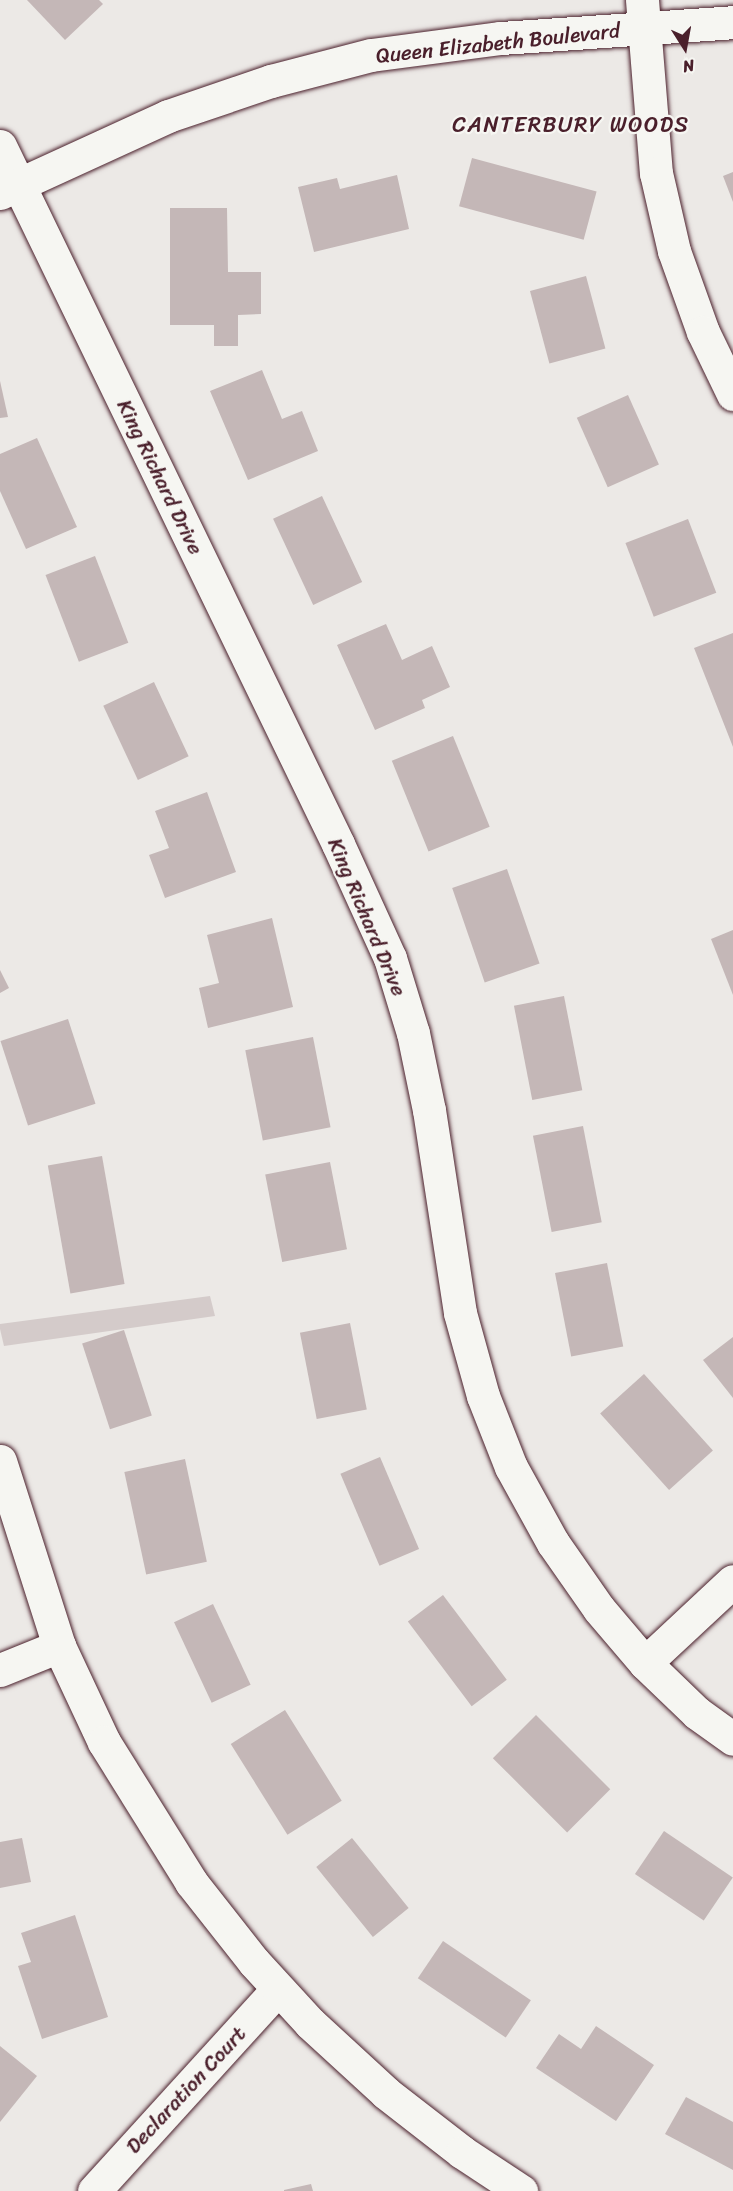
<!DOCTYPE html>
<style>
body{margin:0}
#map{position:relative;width:733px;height:2191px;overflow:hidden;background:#ece9e6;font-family:Sriracha,sans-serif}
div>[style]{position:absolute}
.green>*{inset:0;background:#d4cbca}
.building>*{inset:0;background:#c4b7b7;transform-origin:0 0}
.roads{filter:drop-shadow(0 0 2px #4a1f2b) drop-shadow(0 0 2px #4a1f2b)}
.street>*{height:33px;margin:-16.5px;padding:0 16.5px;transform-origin:16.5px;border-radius:16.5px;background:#f6f6f2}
.secondary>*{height:33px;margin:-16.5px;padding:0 16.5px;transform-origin:16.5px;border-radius:16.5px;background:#f6f6f2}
span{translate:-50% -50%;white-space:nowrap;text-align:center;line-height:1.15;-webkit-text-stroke:4.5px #f6f6f2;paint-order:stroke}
.street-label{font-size:21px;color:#4a1f2b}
.neighbourhood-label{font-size:22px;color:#4a1f2b;letter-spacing:1.5px}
.north{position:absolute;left:655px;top:18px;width:60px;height:60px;-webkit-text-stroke:4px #f6f6f2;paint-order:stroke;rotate:169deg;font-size:16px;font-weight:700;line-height:24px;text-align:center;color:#4a1f2b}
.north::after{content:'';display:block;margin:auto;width:21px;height:27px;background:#4a1f2b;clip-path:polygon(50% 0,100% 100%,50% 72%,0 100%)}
</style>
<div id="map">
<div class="green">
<i style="clip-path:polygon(210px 1296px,215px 1316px,4px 1346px,0 1329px,0 1324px)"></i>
</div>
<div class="building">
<i style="clip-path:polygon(27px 0,99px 0,103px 4px,65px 40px)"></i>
<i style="left:472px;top:158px;width:129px;height:50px;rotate:15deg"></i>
<i style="clip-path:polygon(733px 172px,733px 202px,723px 176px)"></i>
<i style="clip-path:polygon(397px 175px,409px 229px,314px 252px,298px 187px,337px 178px,340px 189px)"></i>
<i style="clip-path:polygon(170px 208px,227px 208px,228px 272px,261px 272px,261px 314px,238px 315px,238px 346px,214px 346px,214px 325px,170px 325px)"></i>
<i style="left:586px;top:276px;width:75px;height:58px;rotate:75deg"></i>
<i style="clip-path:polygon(262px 370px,282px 419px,302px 411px,318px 451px,248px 480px,210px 391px)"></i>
<i style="clip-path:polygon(0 381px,8px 417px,0 418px)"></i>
<i style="left:628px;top:395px;width:76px;height:56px;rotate:66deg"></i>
<i style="clip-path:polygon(37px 438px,77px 527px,26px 549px,0 491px,0 454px)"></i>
<i style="left:322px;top:496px;width:95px;height:54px;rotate:65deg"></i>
<i style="left:688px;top:519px;width:79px;height:67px;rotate:69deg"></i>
<i style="left:95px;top:556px;width:93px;height:53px;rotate:69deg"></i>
<i style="clip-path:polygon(386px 624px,402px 660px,432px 646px,450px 687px,422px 700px,425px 708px,375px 730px,337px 645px)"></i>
<i style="clip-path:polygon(733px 633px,733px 747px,694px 648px)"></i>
<i style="left:154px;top:682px;width:82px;height:56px;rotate:65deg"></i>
<i style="left:453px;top:736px;width:98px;height:66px;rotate:68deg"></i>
<i style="clip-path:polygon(207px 792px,236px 872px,165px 898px,149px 855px,169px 848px,155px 811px)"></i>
<i style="left:507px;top:869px;width:100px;height:58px;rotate:71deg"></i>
<i style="clip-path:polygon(272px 918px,293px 1007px,208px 1028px,199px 988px,219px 983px,207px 935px)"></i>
<i style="clip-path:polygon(733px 930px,733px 995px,711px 939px)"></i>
<i style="clip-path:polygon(0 970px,9px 988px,0 993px)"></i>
<i style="left:564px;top:996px;width:96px;height:51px;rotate:79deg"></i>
<i style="left:68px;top:1019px;width:89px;height:71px;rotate:72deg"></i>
<i style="left:313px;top:1037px;width:92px;height:69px;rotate:79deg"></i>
<i style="left:583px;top:1126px;width:98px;height:51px;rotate:79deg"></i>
<i style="left:102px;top:1156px;width:130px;height:55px;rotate:80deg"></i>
<i style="left:330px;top:1162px;width:89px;height:66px;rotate:79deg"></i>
<i style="left:607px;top:1263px;width:85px;height:53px;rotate:79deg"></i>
<i style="left:350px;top:1323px;width:88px;height:51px;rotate:79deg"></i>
<i style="left:124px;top:1330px;width:90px;height:44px;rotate:72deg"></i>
<i style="clip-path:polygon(733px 1337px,733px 1398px,703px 1360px)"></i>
<i style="left:644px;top:1374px;width:103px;height:59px;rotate:48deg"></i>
<i style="left:380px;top:1457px;width:100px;height:43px;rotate:67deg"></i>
<i style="left:185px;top:1459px;width:105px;height:62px;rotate:78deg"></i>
<i style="left:443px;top:1595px;width:106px;height:44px;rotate:53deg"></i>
<i style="left:213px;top:1604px;width:89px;height:43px;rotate:65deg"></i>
<i style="left:285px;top:1710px;width:107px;height:64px;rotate:58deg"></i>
<i style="left:536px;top:1715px;width:105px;height:61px;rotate:45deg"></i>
<i style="left:664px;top:1831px;width:83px;height:52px;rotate:34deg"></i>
<i style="clip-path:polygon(22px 1838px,31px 1882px,0 1888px,0 1842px)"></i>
<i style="left:352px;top:1838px;width:90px;height:46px;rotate:51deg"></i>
<i style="clip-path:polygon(75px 1915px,108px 2017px,42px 2039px,18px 1966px,31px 1962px,21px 1933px)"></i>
<i style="left:443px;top:1941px;width:106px;height:45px;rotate:34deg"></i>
<i style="clip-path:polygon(596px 2026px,654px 2065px,616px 2121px,536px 2068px,559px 2034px,581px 2049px)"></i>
<i style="clip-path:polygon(0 2046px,37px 2076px,0 2122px)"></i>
<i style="clip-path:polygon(686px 2097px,733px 2122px,733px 2170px,665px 2134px)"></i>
<i style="clip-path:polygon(311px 2184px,313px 2191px,284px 2191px,284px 2190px)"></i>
</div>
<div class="roads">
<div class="street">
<i style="left:642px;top:0;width:174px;rotate:85.4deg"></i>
<i style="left:656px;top:173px;width:80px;rotate:77deg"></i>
<i style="left:674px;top:251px;width:86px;rotate:70.3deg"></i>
<i style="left:703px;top:332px;width:69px;rotate:64.2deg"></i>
<i style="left:0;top:146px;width:776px;rotate:64.16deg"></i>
<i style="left:338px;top:844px;width:125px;rotate:65.5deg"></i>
<i style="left:390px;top:958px;width:78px;rotate:73deg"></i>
<i style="left:413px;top:1033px;width:79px;rotate:78.3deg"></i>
<i style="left:429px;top:1110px;width:205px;rotate:81.3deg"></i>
<i style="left:460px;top:1313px;width:86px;rotate:74.5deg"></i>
<i style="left:483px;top:1396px;width:76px;rotate:68.5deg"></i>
<i style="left:511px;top:1467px;width:87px;rotate:61.1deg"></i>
<i style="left:553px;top:1543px;width:80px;rotate:55.1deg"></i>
<i style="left:599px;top:1609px;width:71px;rotate:49.6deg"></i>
<i style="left:645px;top:1663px;width:72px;rotate:43.9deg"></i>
<i style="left:697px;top:1713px;width:44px;rotate:35.8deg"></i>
<i style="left:0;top:193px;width:185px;rotate:-24.6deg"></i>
<i style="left:168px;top:116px;width:109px;rotate:-18.8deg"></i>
<i style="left:271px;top:81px;width:103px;rotate:-14.6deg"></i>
<i style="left:371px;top:55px;width:131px;rotate:-7.5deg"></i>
<i style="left:501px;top:38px;width:233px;rotate:-3.9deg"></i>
<i style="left:645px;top:1663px;width:120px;rotate:-43deg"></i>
<i style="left:0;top:1670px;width:64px;rotate:-22.1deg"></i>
<i style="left:94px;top:2191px;width:273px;rotate:-47.7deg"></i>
</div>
<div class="secondary">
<i style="left:0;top:1461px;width:194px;rotate:72.3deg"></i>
<i style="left:59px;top:1646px;width:106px;rotate:64.9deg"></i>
<i style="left:104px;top:1742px;width:165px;rotate:58.1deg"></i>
<i style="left:191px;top:1882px;width:102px;rotate:51.8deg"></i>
<i style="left:254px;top:1962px;width:83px;rotate:47.4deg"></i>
<i style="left:310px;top:2023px;width:103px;rotate:42.6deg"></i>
<i style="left:386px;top:2093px;width:96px;rotate:37.8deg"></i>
<i style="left:462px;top:2152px;width:71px;rotate:33.5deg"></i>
</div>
</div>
<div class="street-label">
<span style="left:498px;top:43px;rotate:-6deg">Queen Elizabeth Boulevard</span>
<span style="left:160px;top:477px;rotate:64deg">King Richard Drive</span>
<span style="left:367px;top:917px;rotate:67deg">King Richard Drive</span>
<span style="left:186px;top:2090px;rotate:-47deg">Declaration Court</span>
</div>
<div class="neighbourhood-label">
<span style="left:571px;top:125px">CANTERBURY WOODS</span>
</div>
<div class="north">N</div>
</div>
